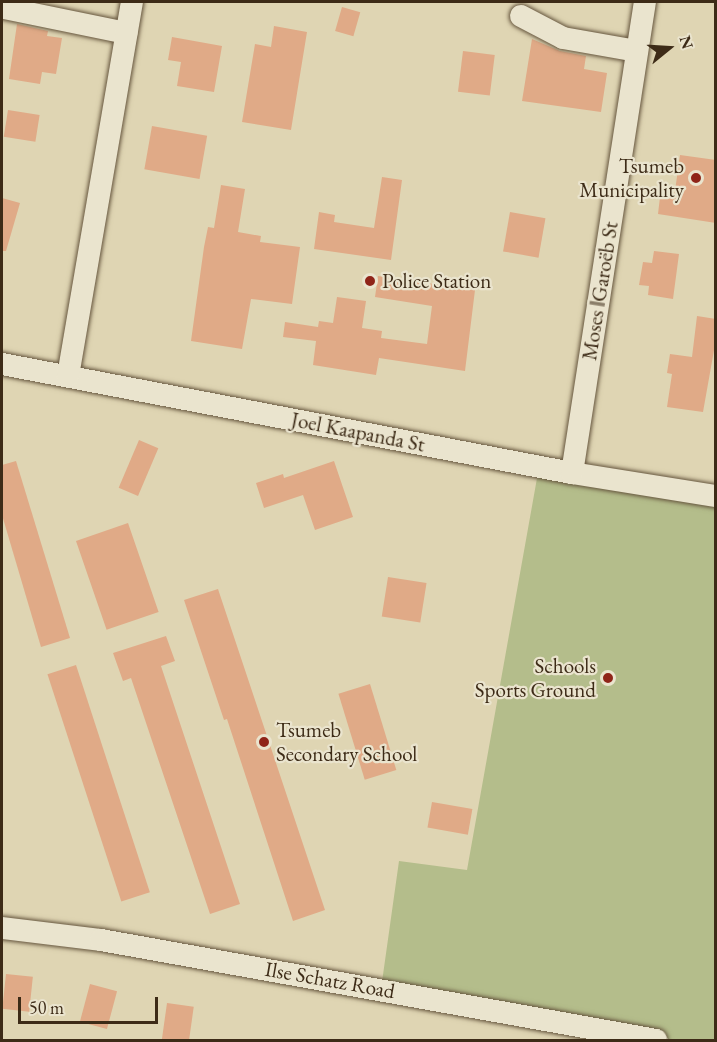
<!DOCTYPE html>
<meta charset="utf-8">
<style>
body{margin:0}
#map{position:relative;width:717px;height:1042px;overflow:hidden;background:#dfd5b3;font-family:"EB Garamond",serif}
div>[style]{position:absolute}
.green>*{inset:0;background:#b4bd8b}
.building>*{inset:0;background:#e0aa87;transform-origin:0 0}
.roads{filter:drop-shadow(0 0 2px #66563e) drop-shadow(0 0 2px #66563e)}
.minor>*{height:22px;margin:-11px;padding:0 11px;transform-origin:11px;border-radius:11px;background:#eae4ce}
.dots>*{width:16px;height:16px;translate:-50% -50%;box-sizing:border-box;border:3px solid #eae4ce;border-radius:50%}
span{translate:-50% -50%;white-space:nowrap;text-align:center;line-height:1.15;-webkit-text-stroke:4.5px #eae4ce;paint-order:stroke}
.poi-label{font-size:21px;color:#3d2b17}
.right{translate:-100% -50%;text-align:right}
.left{translate:0 -50%;text-align:left}
.street-label{font-size:21px;color:#3d2b17}
.frame{position:absolute;inset:0;border:3px solid #3d2b17;pointer-events:none}
.north{position:absolute;left:639px;top:18px;width:60px;height:60px;-webkit-text-stroke:4px #eae4ce;paint-order:stroke;rotate:72deg;font-size:16px;font-weight:700;line-height:24px;text-align:center;color:#3d2b17}
.north::after{content:'';display:block;margin:auto;width:21px;height:27px;background:#3d2b17;clip-path:polygon(50% 0,100% 100%,50% 72%,0 100%)}
.scale{position:absolute;left:18px;top:997px;width:140px;height:27px;box-sizing:border-box;border:3px solid #3d2b17;border-top:0;padding-left:8px;font-size:18px;line-height:21px;white-space:nowrap;color:#3d2b17;-webkit-text-stroke:4px #eae4ce;paint-order:stroke}
</style>
<div id="map">
<div class="green">
<i style="clip-path:polygon(539px 467px,715px 496px,715px 1040px,656px 1040px,381px 989px,399px 861px,467px 870px)"></i>
</div>
<div class="building">
<i style="left:342px;top:7px;width:19px;height:25px;rotate:16deg"></i>
<i style="clip-path:polygon(17px 24px,48px 31px,47px 36px,62px 38px,56px 74px,42px 72px,40px 84px,9px 79px)"></i>
<i style="clip-path:polygon(274px 26px,307px 32px,291px 130px,242px 122px,255px 44px,271px 47px)"></i>
<i style="clip-path:polygon(172px 37px,222px 46px,214px 92px,177px 86px,181px 62px,168px 60px)"></i>
<i style="clip-path:polygon(532px 39px,560px 51px,586px 56px,584px 69px,607px 73px,601px 112px,522px 101px)"></i>
<i style="left:463px;top:51px;width:32px;height:41px;rotate:7deg"></i>
<i style="left:8px;top:110px;width:32px;height:27px;rotate:9deg"></i>
<i style="left:152px;top:126px;width:56px;height:44px;rotate:10deg"></i>
<i style="clip-path:polygon(680px 155px,716px 160px,716px 223px,658px 214px,660px 197px,674px 198px)"></i>
<i style="clip-path:polygon(382px 177px,402px 180px,391px 260px,314px 249px,319px 212px,335px 215px,334px 222px,374px 228px)"></i>
<i style="clip-path:polygon(221px 185px,245px 189px,238px 232px,261px 236px,260px 242px,300px 247px,292px 304px,251px 299px,242px 349px,191px 341px,204px 247px,208px 227px,214px 228px)"></i>
<i style="clip-path:polygon(2px 198px,20px 203px,6px 251px,2px 251px)"></i>
<i style="left:510px;top:212px;width:36px;height:40px;rotate:10deg"></i>
<i style="clip-path:polygon(654px 251px,679px 254px,673px 299px,648px 295px,649px 286px,639px 285px,643px 262px,652px 263px)"></i>
<i style="clip-path:polygon(378px 276px,475px 290px,465px 371px,379px 358px,376px 375px,313px 365px,316px 341px,283px 337px,285px 322px,318px 327px,319px 321px,333px 323px,337px 297px,366px 301px,362px 328px,382px 331px,381px 338px,427px 344px,432px 306px,375px 297px)"></i>
<i style="clip-path:polygon(697px 316px,716px 319px,716px 339px,703px 412px,667px 407px,672px 374px,667px 373px,670px 354px,692px 357px)"></i>
<i style="left:139px;top:440px;width:21px;height:52px;rotate:23deg"></i>
<i style="clip-path:polygon(16px 461px,70px 638px,41px 647px,2px 515px,2px 465px)"></i>
<i style="clip-path:polygon(334px 461px,353px 517px,315px 530px,303px 495px,264px 508px,256px 483px,283px 474px,284px 478px)"></i>
<i style="left:128px;top:523px;width:94px;height:55px;rotate:71deg"></i>
<i style="left:388px;top:577px;width:39px;height:40px;rotate:9deg"></i>
<i style="clip-path:polygon(218px 589px,325px 910px,293px 921px,227px 719px,224px 720px,184px 600px)"></i>
<i style="clip-path:polygon(166px 636px,175px 661px,161px 666px,240px 904px,210px 914px,131px 678px,123px 681px,113px 653px)"></i>
<i style="left:76px;top:665px;width:239px;height:30px;rotate:72deg"></i>
<i style="left:370px;top:684px;width:90px;height:33px;rotate:73deg"></i>
<i style="left:432px;top:802px;width:41px;height:26px;rotate:10deg"></i>
<i style="left:6px;top:974px;width:27px;height:35px;rotate:6deg"></i>
<i style="left:90px;top:984px;width:28px;height:39px;rotate:15deg"></i>
<i style="left:167px;top:1003px;width:27px;height:38px;rotate:8deg"></i>
</div>
<div class="roads">
<div class="minor">
<i style="left:4px;top:8px;width:125px;rotate:11.6deg"></i>
<i style="left:521px;top:16px;width:47px;rotate:27.6deg"></i>
<i style="left:563px;top:38px;width:75px;rotate:10deg"></i>
<i style="left:2px;top:364px;width:580px;rotate:10.83deg"></i>
<i style="left:572px;top:473px;width:146px;rotate:9.1deg"></i>
<i style="left:68px;top:376px;width:379px;rotate:-80.3deg"></i>
<i style="left:572px;top:473px;width:477px;rotate:-81.2deg"></i>
<i style="left:2px;top:928px;width:100px;rotate:6.9deg"></i>
<i style="left:101px;top:940px;width:564px;rotate:10.21deg"></i>
</div>
</div>
<div class="dots">
<i style="left:696px;top:178px;background:#8f2418"></i>
<i style="left:370px;top:281px;background:#8f2418"></i>
<i style="left:608px;top:678px;background:#8f2418"></i>
<i style="left:264px;top:742px;background:#8f2418"></i>
</div>
<div class="poi-label">
<span class="right" style="left:684px;top:178px">Tsumeb<br>Municipality</span>
<span class="left" style="left:382px;top:281px">Police Station</span>
<span class="right" style="left:596px;top:678px">Schools<br>Sports Ground</span>
<span class="left" style="left:276px;top:742px">Tsumeb<br>Secondary School</span>
</div>
<div class="street-label">
<span style="left:600px;top:291px;rotate:-81deg">Moses ǁGaroëb St</span>
<span style="left:358px;top:432px;rotate:11deg">Joel Kaapanda St</span>
<span style="left:330px;top:980px;rotate:10deg">Ilse Schatz Road</span>
</div>
<div class="frame"></div>
<div class="north">N</div>
<div class="scale">50 m</div>
</div>
